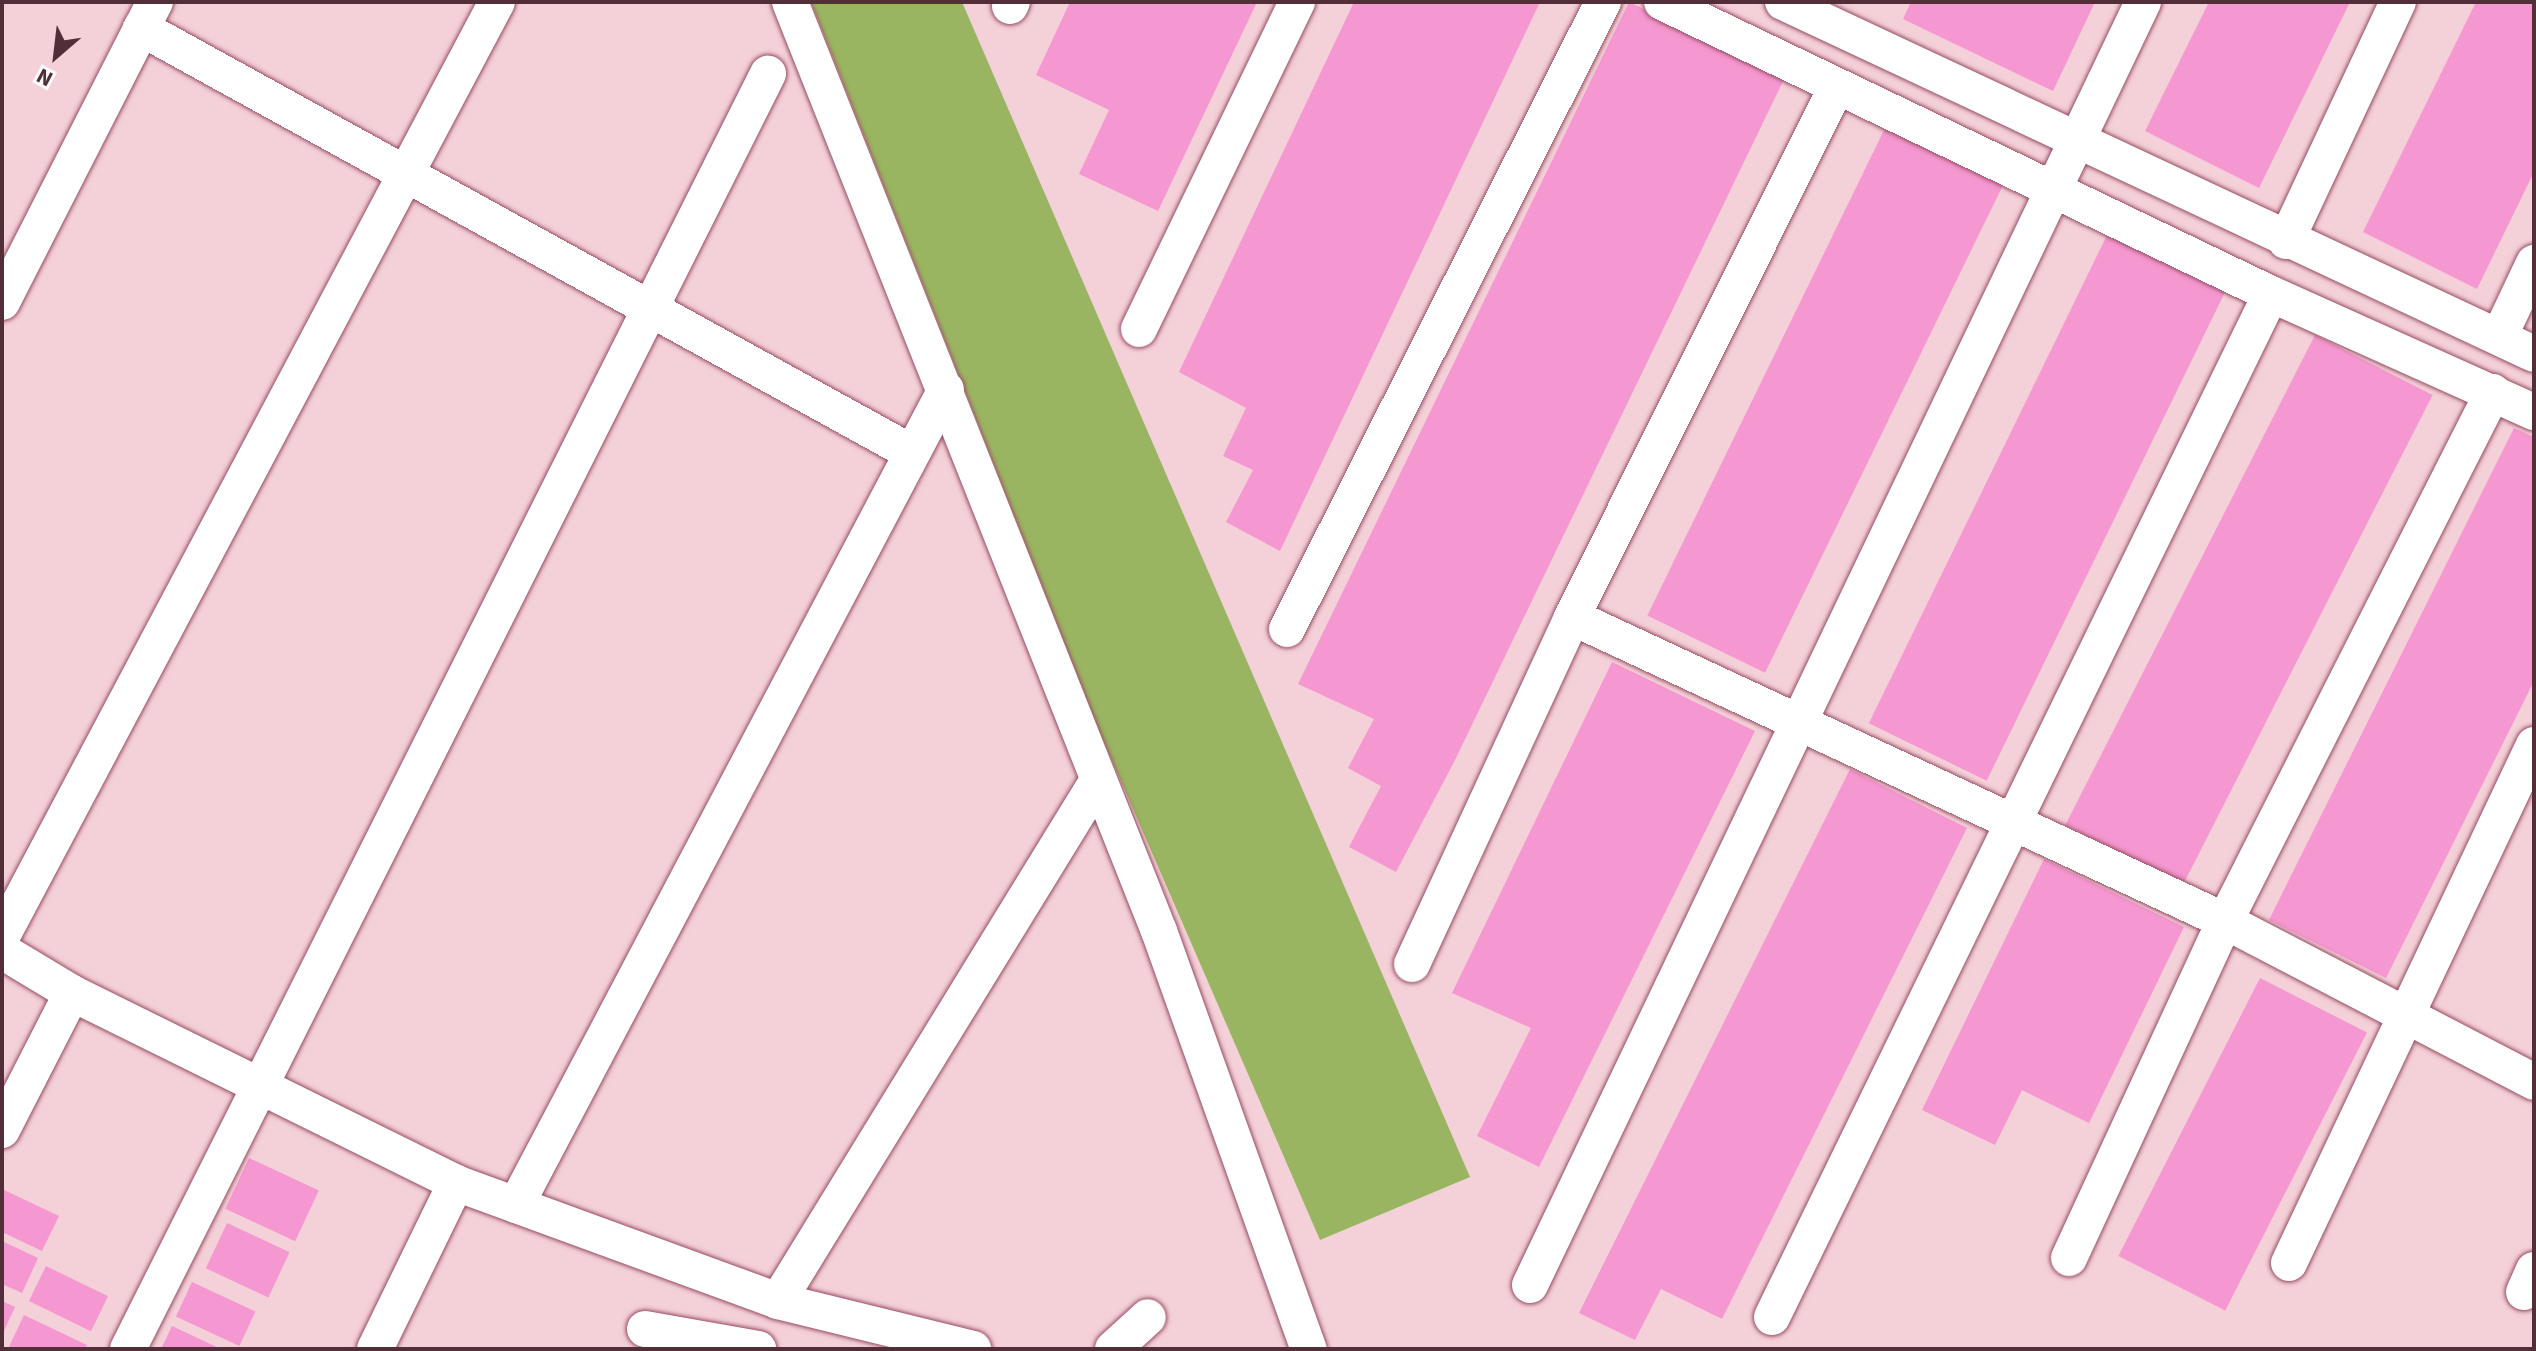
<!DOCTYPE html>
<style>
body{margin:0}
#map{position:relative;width:2536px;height:1351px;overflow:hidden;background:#f4d0d8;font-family:"Source Sans 3",sans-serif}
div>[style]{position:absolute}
.green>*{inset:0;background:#9ab561}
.building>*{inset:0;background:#f597d0;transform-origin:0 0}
.roads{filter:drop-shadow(0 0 2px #974c61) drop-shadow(0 0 2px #974c61)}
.minor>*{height:36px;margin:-18px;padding:0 18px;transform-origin:18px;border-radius:18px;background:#fff}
span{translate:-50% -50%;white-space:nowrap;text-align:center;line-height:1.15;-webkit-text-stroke:7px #fcfcfc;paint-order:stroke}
.frame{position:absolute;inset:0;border:4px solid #522f38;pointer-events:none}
.north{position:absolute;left:16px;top:16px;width:80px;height:80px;-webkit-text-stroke:6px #fcfcfc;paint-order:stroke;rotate:208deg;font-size:22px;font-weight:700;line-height:32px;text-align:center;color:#522f38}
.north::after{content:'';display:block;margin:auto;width:28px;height:36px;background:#522f38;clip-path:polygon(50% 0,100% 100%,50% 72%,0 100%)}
</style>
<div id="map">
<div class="green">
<i style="clip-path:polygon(811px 2px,962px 2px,1470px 1177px,1320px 1240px,1104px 742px)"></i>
</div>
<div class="building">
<i style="clip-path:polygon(1070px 2px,1257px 2px,1158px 211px,1079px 174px,1109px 110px,1036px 75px)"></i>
<i style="clip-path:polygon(1354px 2px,1540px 2px,1280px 551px,1226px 522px,1253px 470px,1223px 456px,1246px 408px,1179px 372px)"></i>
<i style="clip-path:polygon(1629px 2px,1786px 75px,1454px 762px,1396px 872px,1349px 847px,1381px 786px,1348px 768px,1374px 719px,1298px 684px)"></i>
<i style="clip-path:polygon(1911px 2px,2095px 2px,2053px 91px,1903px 19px)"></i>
<i style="clip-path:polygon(2209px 2px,2350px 2px,2259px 188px,2145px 131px)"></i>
<i style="clip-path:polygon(2476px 2px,2534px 2px,2534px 172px,2477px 289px,2363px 232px)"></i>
<i style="left:1888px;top:122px;width:131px;height:549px;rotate:26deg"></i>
<i style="left:2110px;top:229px;width:131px;height:550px;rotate:26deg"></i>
<i style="left:2315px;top:335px;width:132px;height:550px;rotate:27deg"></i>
<i style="clip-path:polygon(2514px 428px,2534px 437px,2534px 681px,2386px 978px,2269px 920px)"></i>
<i style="clip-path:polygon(1612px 662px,1755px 731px,1539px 1167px,1477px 1136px,1531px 1028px,1452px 993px)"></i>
<i style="clip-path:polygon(1850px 769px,1967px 828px,1722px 1319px,1661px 1289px,1635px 1340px,1579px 1313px)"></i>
<i style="clip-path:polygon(2044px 859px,2184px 927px,2089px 1123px,2022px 1090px,1995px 1145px,1922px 1110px)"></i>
<i style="left:2260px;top:978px;width:120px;height:312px;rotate:27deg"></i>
<i style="left:249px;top:1158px;width:77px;height:56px;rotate:25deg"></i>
<i style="clip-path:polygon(2px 1189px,59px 1216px,42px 1251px,2px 1232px)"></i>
<i style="left:227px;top:1223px;width:69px;height:50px;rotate:25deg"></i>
<i style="clip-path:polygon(2px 1241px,38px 1258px,22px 1293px,2px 1284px)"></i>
<i style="left:46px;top:1266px;width:69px;height:39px;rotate:26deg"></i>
<i style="left:192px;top:1282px;width:70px;height:38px;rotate:25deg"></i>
<i style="clip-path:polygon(2px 1301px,15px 1307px,2px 1335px)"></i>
<i style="clip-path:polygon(24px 1315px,87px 1345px,85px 1349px,8px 1349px)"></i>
<i style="clip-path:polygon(172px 1326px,221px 1349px,161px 1349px)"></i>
</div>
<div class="roads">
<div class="minor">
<i style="left:790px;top:2px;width:1000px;rotate:68.34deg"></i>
<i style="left:1159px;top:931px;width:444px;rotate:70.3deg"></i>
<i style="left:1662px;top:2px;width:675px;rotate:25.62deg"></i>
<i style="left:2271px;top:294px;width:288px;rotate:24.2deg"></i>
<i style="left:1783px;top:2px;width:829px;rotate:25.11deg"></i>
<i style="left:1010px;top:6px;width:4px;rotate:-63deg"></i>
<i style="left:141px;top:28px;width:880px;rotate:28.86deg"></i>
<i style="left:2286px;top:241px;width:264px;rotate:-64.9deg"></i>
<i style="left:2px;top:302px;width:337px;rotate:-63deg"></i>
<i style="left:1139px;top:329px;width:363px;rotate:-64.2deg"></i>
<i style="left:2499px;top:337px;width:82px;rotate:-64.7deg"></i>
<i style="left:1572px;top:617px;width:720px;rotate:24.96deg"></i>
<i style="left:2225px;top:921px;width:348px;rotate:27.5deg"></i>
<i style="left:1287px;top:629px;width:702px;rotate:-63.25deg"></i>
<i style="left:2px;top:936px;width:1057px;rotate:-62.08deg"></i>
<i style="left:2px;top:951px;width:82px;rotate:31deg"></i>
<i style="left:72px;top:993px;width:154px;rotate:117.1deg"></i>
<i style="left:1412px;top:964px;width:382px;rotate:-65.2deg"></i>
<i style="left:1572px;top:617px;width:593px;rotate:-63.48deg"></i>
<i style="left:72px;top:993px;width:428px;rotate:26.3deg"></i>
<i style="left:456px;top:1183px;width:343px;rotate:20.1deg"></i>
<i style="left:778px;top:1301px;width:201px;rotate:13.8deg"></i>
<i style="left:516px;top:1205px;width:922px;rotate:-62.21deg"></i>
<i style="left:2069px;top:1258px;width:371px;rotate:-65.2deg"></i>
<i style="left:2225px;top:921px;width:593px;rotate:-63.13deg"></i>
<i style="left:2289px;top:1263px;width:573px;rotate:-64.69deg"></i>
<i style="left:1530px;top:1285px;width:1422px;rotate:-64.46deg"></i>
<i style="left:2524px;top:1292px;width:24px;rotate:-66deg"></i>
<i style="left:778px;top:1301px;width:611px;rotate:-58.44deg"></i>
<i style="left:1772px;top:1317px;width:1138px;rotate:-64deg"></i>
<i style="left:645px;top:1329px;width:115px;rotate:10deg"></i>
<i style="left:128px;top:1349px;width:1427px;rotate:-63.35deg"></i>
<i style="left:375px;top:1349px;width:185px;rotate:-64deg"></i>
<i style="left:1113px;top:1349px;width:47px;rotate:-42.4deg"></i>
</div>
</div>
<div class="frame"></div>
<div class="north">N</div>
</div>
